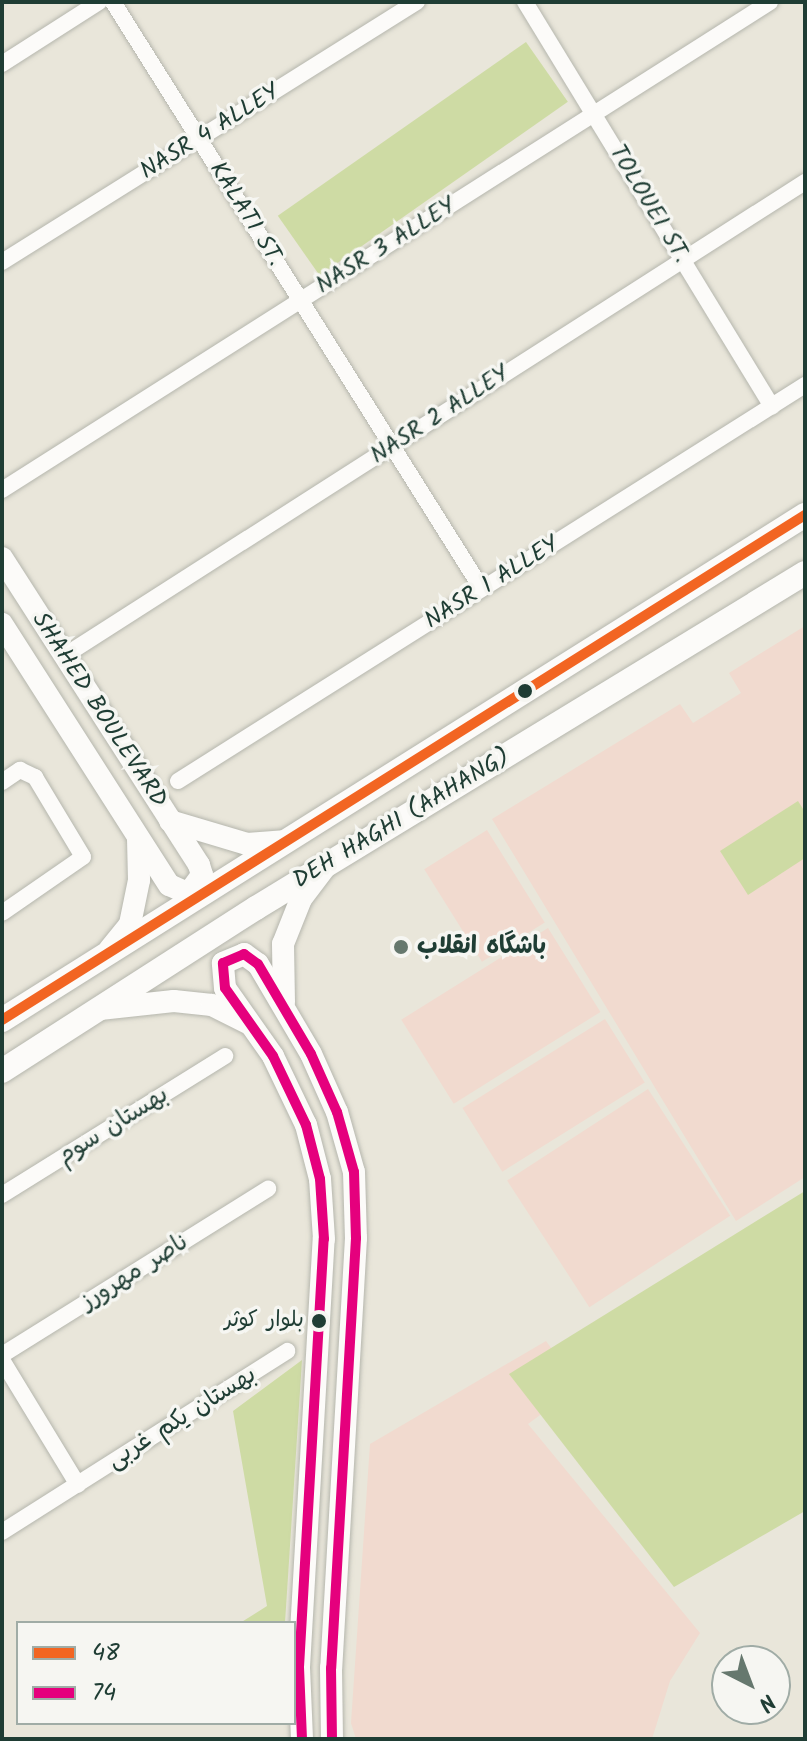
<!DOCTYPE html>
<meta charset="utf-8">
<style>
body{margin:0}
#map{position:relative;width:807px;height:1741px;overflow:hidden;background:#e9e6da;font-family:Kalam,"Playpen Sans Arabic",sans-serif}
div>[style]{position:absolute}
.built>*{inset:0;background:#f1dacf;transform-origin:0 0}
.green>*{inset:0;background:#cedba4;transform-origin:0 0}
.roads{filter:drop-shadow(0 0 2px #b5b6ad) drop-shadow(0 0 2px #b5b6ad)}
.street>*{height:16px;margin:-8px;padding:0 8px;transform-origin:8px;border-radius:8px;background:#fcfbf9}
.secondary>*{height:22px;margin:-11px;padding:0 11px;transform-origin:11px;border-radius:11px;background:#fcfbf9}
.primary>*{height:24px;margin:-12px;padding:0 12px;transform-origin:12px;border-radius:12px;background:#fcfbf9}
.bus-1>*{height:10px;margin:-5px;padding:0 5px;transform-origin:5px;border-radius:5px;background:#f26522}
.bus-2>*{height:10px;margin:-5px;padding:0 5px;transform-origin:5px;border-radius:5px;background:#e5007d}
.dots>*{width:22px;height:22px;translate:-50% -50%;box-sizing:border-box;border:4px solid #f6f6f2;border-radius:50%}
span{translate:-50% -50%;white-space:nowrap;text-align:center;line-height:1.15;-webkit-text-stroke:7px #f6f6f2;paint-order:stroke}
.bus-label{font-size:22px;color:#1f3d34}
.right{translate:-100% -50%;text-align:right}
.street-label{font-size:24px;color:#1f3d34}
.poi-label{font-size:24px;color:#1f3d34;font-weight:700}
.left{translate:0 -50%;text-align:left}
.frame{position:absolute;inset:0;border:4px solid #1f3d34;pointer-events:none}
.legend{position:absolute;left:16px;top:1621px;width:280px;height:104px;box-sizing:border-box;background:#f6f6f2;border:2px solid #a0aca6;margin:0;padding:10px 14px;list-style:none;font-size:24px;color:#1f3d34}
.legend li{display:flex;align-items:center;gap:16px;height:40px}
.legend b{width:40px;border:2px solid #a0aca6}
.north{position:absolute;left:711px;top:1645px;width:80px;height:80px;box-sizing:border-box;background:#f6f6f2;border:2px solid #a0aca6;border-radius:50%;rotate:138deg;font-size:22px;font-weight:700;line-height:32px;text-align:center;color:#1f3d34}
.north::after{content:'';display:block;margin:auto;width:28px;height:36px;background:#66786e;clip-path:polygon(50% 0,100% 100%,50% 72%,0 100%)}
</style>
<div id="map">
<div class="built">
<i style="clip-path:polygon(805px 626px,805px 1177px,736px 1221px,492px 819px,680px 704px,693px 723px,741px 693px,729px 673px)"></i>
<i style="left:487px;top:830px;width:109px;height:74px;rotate:58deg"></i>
<i style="left:548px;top:928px;width:99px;height:173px;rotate:58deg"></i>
<i style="left:605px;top:1019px;width:75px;height:168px;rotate:58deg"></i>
<i style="left:648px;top:1089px;width:151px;height:168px;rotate:57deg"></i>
<i style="clip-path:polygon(546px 1341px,579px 1386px,528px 1424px,700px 1633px,670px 1681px,652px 1739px,356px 1739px,351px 1723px,370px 1444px)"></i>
</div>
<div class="green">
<i style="left:526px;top:42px;width:73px;height:303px;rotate:55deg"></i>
<i style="clip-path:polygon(798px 801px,805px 812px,805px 858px,748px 895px,720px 851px)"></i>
<i style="clip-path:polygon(805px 1191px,805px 1511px,674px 1587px,509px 1374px)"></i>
<i style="clip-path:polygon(302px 1360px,285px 1623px,240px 1623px,267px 1606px,233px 1411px)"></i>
</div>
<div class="roads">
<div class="street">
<i style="left:113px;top:2px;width:693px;rotate:57.85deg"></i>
<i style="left:525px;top:2px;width:474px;rotate:58.6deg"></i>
<i style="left:2px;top:64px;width:115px;rotate:-32.6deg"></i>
<i style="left:2px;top:262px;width:490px;rotate:-32.1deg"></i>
<i style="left:2px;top:490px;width:910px;rotate:-32.43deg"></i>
<i style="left:75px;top:649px;width:867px;rotate:-32.61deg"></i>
<i style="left:178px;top:781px;width:742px;rotate:-32.28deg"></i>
<i style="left:2px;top:782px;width:22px;rotate:-34deg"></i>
<i style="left:20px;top:770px;width:17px;rotate:25deg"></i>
<i style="left:35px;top:777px;width:93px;rotate:59deg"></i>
<i style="left:83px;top:857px;width:98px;rotate:145.3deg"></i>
<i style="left:2px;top:1195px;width:263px;rotate:-31.9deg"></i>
<i style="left:2px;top:1355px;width:314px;rotate:-32deg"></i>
<i style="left:2px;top:1360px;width:146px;rotate:58.7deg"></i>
<i style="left:2px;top:1532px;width:338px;rotate:-32.4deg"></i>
</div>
<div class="secondary">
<i style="left:2px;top:558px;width:365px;rotate:57.3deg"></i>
<i style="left:199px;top:865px;width:10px;rotate:73deg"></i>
<i style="left:202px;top:875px;width:17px;rotate:126deg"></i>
<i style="left:192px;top:889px;width:8px;rotate:157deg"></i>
<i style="left:185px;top:892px;width:17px;rotate:-156deg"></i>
<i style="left:169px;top:885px;width:310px;rotate:-122.6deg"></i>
<i style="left:170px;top:821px;width:80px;rotate:16.6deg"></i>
<i style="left:247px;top:844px;width:40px;rotate:-4.3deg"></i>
<i style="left:110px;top:949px;width:32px;rotate:-51deg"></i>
<i style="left:130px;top:924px;width:45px;rotate:-78.4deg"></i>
<i style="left:139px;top:880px;width:41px;rotate:-91.4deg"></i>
<i style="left:284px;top:1002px;width:58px;rotate:-91deg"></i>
<i style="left:283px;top:944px;width:48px;rotate:-68.2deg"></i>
<i style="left:301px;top:899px;width:39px;rotate:-53deg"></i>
<i style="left:100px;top:1009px;width:74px;rotate:-6.2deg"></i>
<i style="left:174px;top:1001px;width:38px;rotate:6deg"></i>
<i style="left:212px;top:1005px;width:40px;rotate:26.6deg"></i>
<i style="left:302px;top:1739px;width:72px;rotate:-92.4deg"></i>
<i style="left:299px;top:1667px;width:429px;rotate:-86.7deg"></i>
<i style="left:324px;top:1239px;width:60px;rotate:-93.8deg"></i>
<i style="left:320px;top:1179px;width:56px;rotate:-104.5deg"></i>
<i style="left:306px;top:1125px;width:76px;rotate:-115.6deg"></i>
<i style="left:273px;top:1056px;width:83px;rotate:-125.2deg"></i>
<i style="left:225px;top:988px;width:25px;rotate:-95deg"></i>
<i style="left:223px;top:963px;width:23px;rotate:-23deg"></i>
<i style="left:244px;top:954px;width:17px;rotate:36deg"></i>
<i style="left:258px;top:964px;width:104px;rotate:59.5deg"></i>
<i style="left:311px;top:1054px;width:64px;rotate:65.9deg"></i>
<i style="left:337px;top:1112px;width:62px;rotate:74.2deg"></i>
<i style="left:354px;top:1172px;width:66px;rotate:88.3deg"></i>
<i style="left:356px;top:1238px;width:431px;rotate:93.3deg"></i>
<i style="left:331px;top:1668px;width:71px;rotate:89.2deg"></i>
</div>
<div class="primary">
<i style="left:2px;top:1020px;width:949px;rotate:-32.17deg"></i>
<i style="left:2px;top:1071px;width:302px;rotate:-32.7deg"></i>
<i style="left:256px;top:908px;width:643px;rotate:-31.39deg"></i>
</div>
</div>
<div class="bus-1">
<i style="left:2px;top:1020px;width:949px;rotate:-32.17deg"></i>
</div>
<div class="bus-2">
<i style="left:302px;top:1739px;width:72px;rotate:-92.4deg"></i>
<i style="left:299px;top:1667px;width:429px;rotate:-86.7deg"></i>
<i style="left:324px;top:1239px;width:60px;rotate:-93.8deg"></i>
<i style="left:320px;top:1179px;width:56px;rotate:-104.5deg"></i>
<i style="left:306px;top:1125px;width:76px;rotate:-115.6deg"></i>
<i style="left:273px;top:1056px;width:83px;rotate:-125.2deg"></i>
<i style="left:225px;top:988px;width:25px;rotate:-95deg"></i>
<i style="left:223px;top:963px;width:23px;rotate:-23deg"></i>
<i style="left:244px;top:954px;width:17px;rotate:36deg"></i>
<i style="left:258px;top:964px;width:104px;rotate:59.5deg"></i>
<i style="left:311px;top:1054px;width:64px;rotate:65.9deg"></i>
<i style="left:337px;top:1112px;width:62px;rotate:74.2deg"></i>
<i style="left:354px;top:1172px;width:66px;rotate:88.3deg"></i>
<i style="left:356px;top:1238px;width:431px;rotate:93.3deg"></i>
<i style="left:331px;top:1668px;width:71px;rotate:89.2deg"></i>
</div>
<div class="dots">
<i style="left:525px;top:691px;background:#1f3d34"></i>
<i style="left:401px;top:947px;background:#66786e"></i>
<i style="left:319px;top:1321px;background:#1f3d34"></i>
</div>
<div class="bus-label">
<span class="right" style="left:304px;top:1321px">بلوار کوثر</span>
</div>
<div class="street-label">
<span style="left:210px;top:132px;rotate:-32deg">NASR 4 ALLEY</span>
<span style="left:649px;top:204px;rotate:59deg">TOLOUEI ST.</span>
<span style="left:246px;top:214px;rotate:58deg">KALATI ST.</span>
<span style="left:386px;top:246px;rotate:-32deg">NASR 3 ALLEY</span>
<span style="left:440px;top:415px;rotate:-33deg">NASR 2 ALLEY</span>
<span style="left:492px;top:583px;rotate:-32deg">NASR 1 ALLEY</span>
<span style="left:99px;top:710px;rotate:57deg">SHAHED BOULEVARD</span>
<span style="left:402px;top:819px;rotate:-31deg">DEH HAGHI (AAHANG)</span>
<span style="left:113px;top:1126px;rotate:-32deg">بهستان سوم</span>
<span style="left:135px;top:1272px;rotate:-32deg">ناصر مهرورز</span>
<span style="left:182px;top:1418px;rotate:-32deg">بهستان یکم غربی</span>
</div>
<div class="poi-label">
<span class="left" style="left:417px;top:947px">باشگاه انقلاب</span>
</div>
<div class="frame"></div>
<ul class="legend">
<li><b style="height:10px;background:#f26522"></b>48</li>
<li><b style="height:10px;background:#e5007d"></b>74</li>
</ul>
<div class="north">N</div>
</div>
